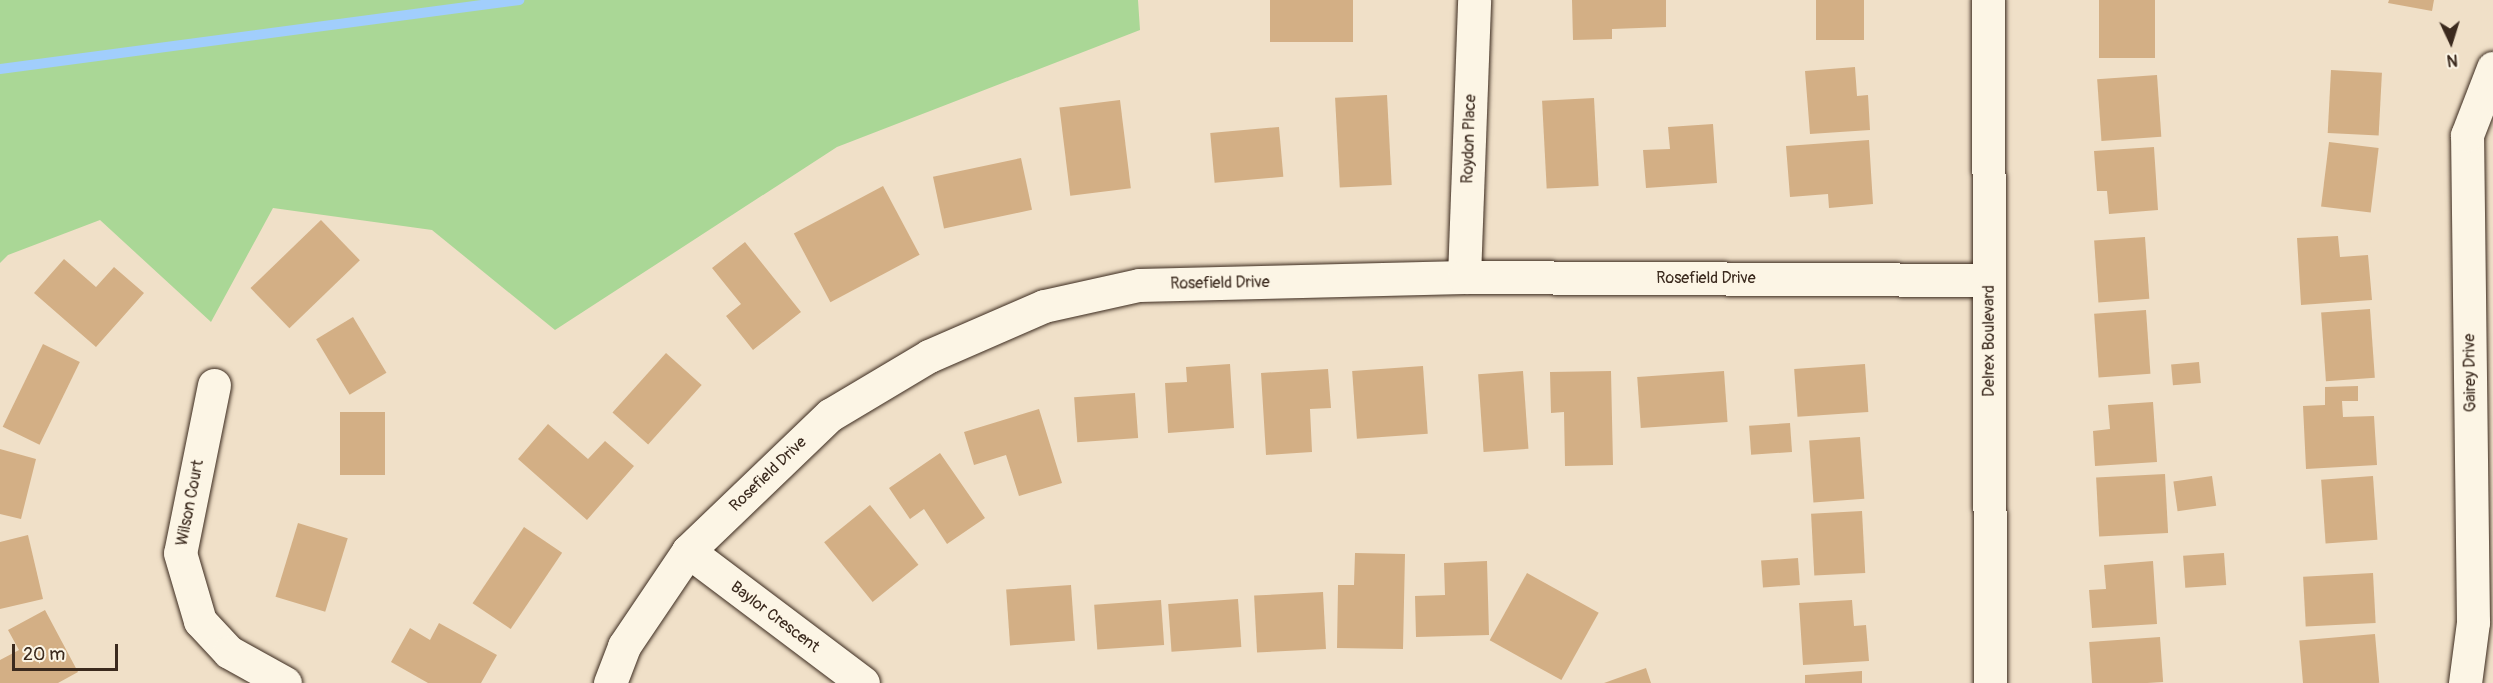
<!DOCTYPE html>
<style>
body{margin:0}
#map{position:relative;width:2493px;height:683px;overflow:hidden;background:#f0e0c8;font-family:Pangolin,sans-serif}
div>[style]{position:absolute}
.green>*{inset:0;background:#aad796}
.stream>*{height:10px;margin:-5px;padding:0 5px;transform-origin:5px;border-radius:5px;background:#a1cefc}
.building>*{inset:0;background:#d3af85;transform-origin:0 0}
.roads{filter:drop-shadow(0 0 2px #3b2a1e) drop-shadow(0 0 2px #3b2a1e)}
.minor>*{height:33px;margin:-16.5px;padding:0 16.5px;transform-origin:16.5px;border-radius:16.5px;background:#fcf5e5}
.tertiary>*{height:33px;margin:-16.5px;padding:0 16.5px;transform-origin:16.5px;border-radius:16.5px;background:#fcf5e5}
span{translate:-50% -50%;white-space:nowrap;text-align:center;line-height:1.15;-webkit-text-stroke:4.5px #fcf5e5;paint-order:stroke}
.street-label{font-size:16px;color:#3b2a1e}
.north{position:absolute;left:2421px;top:12px;width:60px;height:60px;-webkit-text-stroke:4px #fcf5e5;paint-order:stroke;rotate:176deg;font-size:16px;font-weight:700;line-height:24px;text-align:center;color:#3b2a1e}
.north::after{content:'';display:block;margin:auto;width:21px;height:27px;background:#3b2a1e;clip-path:polygon(50% 0,100% 100%,50% 72%,0 100%)}
.scale{position:absolute;left:12px;top:644px;width:106px;height:27px;box-sizing:border-box;border:3px solid #3b2a1e;border-top:0;padding-left:8px;font-size:18px;line-height:21px;white-space:nowrap;color:#3b2a1e;-webkit-text-stroke:4px #fcf5e5;paint-order:stroke}
</style>
<div id="map">
<div class="green">
<i style="clip-path:polygon(0 0,1138px 0,1140px 30px,837px 147px,555px 330px,432px 230px,273px 208px,211px 322px,100px 220px,8px 255px,0 263px)"></i>
</div>
<div class="stream">
<i style="left:0;top:69px;width:524px;rotate:-7.57deg"></i>
</div>
<div class="building">
<i style="left:1270px;top:0;width:83px;height:42px"></i>
<i style="clip-path:polygon(1572px 0,1666px 0,1666px 27px,1612px 29px,1612px 39px,1573px 40px)"></i>
<i style="left:1816px;top:0;width:48px;height:40px"></i>
<i style="left:2099px;top:0;width:56px;height:58px"></i>
<i style="clip-path:polygon(2389px 0,2434px 0,2432px 11px,2388px 3px)"></i>
<i style="clip-path:polygon(1855px 67px,1857px 96px,1868px 95px,1870px 130px,1810px 134px,1805px 71px)"></i>
<i style="left:2331px;top:70px;width:51px;height:63px;rotate:3deg"></i>
<i style="left:2157px;top:75px;width:62px;height:60px;rotate:86deg"></i>
<i style="left:1387px;top:95px;width:90px;height:52px;rotate:87deg"></i>
<i style="left:1594px;top:98px;width:88px;height:52px;rotate:87deg"></i>
<i style="left:1120px;top:100px;width:89px;height:61px;rotate:83deg"></i>
<i style="clip-path:polygon(1713px 124px,1717px 183px,1646px 188px,1643px 150px,1670px 149px,1668px 127px)"></i>
<i style="left:1279px;top:127px;width:50px;height:69px;rotate:85deg"></i>
<i style="clip-path:polygon(1869px 140px,1873px 204px,1829px 208px,1828px 194px,1790px 197px,1786px 146px)"></i>
<i style="left:2329px;top:142px;width:50px;height:65px;rotate:7deg"></i>
<i style="clip-path:polygon(2154px 147px,2158px 210px,2109px 214px,2107px 191px,2097px 191px,2094px 151px)"></i>
<i style="left:1021px;top:158px;width:53px;height:90px;rotate:78deg"></i>
<i style="left:883px;top:186px;width:78px;height:101px;rotate:62deg"></i>
<i style="left:321px;top:220px;width:56px;height:98px;rotate:46deg"></i>
<i style="clip-path:polygon(2338px 236px,2340px 257px,2368px 255px,2372px 300px,2301px 305px,2297px 238px)"></i>
<i style="left:2145px;top:237px;width:62px;height:51px;rotate:86deg"></i>
<i style="clip-path:polygon(745px 242px,801px 312px,753px 350px,726px 316px,741px 304px,712px 268px)"></i>
<i style="clip-path:polygon(64px 259px,96px 287px,114px 267px,144px 293px,96px 347px,34px 293px)"></i>
<i style="left:2370px;top:309px;width:69px;height:49px;rotate:86deg"></i>
<i style="left:2146px;top:310px;width:64px;height:52px;rotate:86deg"></i>
<i style="left:353px;top:317px;width:65px;height:43px;rotate:59deg"></i>
<i style="left:43px;top:344px;width:41px;height:92px;rotate:26deg"></i>
<i style="left:666px;top:353px;width:48px;height:80px;rotate:42deg"></i>
<i style="left:2199px;top:362px;width:21px;height:28px;rotate:85deg"></i>
<i style="clip-path:polygon(1230px 364px,1234px 428px,1168px 433px,1165px 383px,1187px 382px,1186px 367px)"></i>
<i style="left:1865px;top:364px;width:48px;height:71px;rotate:86deg"></i>
<i style="left:1423px;top:366px;width:68px;height:71px;rotate:86deg"></i>
<i style="clip-path:polygon(1328px 369px,1331px 408px,1310px 409px,1312px 452px,1266px 455px,1261px 373px)"></i>
<i style="left:1523px;top:371px;width:78px;height:45px;rotate:86deg"></i>
<i style="clip-path:polygon(1611px 371px,1613px 465px,1565px 466px,1564px 412px,1551px 413px,1550px 372px)"></i>
<i style="left:1724px;top:371px;width:51px;height:87px;rotate:86deg"></i>
<i style="clip-path:polygon(2358px 386px,2358px 401px,2342px 401px,2343px 417px,2374px 416px,2377px 465px,2306px 469px,2303px 406px,2325px 405px,2325px 387px)"></i>
<i style="left:1135px;top:393px;width:45px;height:61px;rotate:86deg"></i>
<i style="clip-path:polygon(2153px 402px,2157px 462px,2095px 466px,2093px 431px,2110px 429px,2108px 405px)"></i>
<i style="clip-path:polygon(1039px 409px,1062px 483px,1019px 496px,1006px 455px,974px 465px,964px 432px)"></i>
<i style="left:340px;top:412px;width:45px;height:63px"></i>
<i style="left:1790px;top:423px;width:29px;height:41px;rotate:86deg"></i>
<i style="clip-path:polygon(548px 424px,588px 459px,605px 441px,634px 466px,587px 520px,518px 459px)"></i>
<i style="left:1860px;top:437px;width:62px;height:51px;rotate:86deg"></i>
<i style="clip-path:polygon(0 449px,36px 459px,21px 519px,0 514px)"></i>
<i style="clip-path:polygon(940px 453px,985px 518px,947px 544px,924px 509px,910px 519px,889px 488px)"></i>
<i style="left:2165px;top:474px;width:59px;height:69px;rotate:87deg"></i>
<i style="left:2212px;top:476px;width:30px;height:39px;rotate:82deg"></i>
<i style="left:2373px;top:476px;width:64px;height:52px;rotate:86deg"></i>
<i style="left:870px;top:505px;width:77px;height:59px;rotate:51deg"></i>
<i style="left:1862px;top:511px;width:62px;height:51px;rotate:87deg"></i>
<i style="left:298px;top:523px;width:52px;height:77px;rotate:17deg"></i>
<i style="left:524px;top:527px;width:46px;height:92px;rotate:34deg"></i>
<i style="clip-path:polygon(28px 535px,43px 599px,0 609px,0 542px)"></i>
<i style="clip-path:polygon(1355px 553px,1405px 554px,1403px 649px,1337px 648px,1338px 585px,1354px 585px)"></i>
<i style="left:2224px;top:553px;width:32px;height:41px;rotate:86deg"></i>
<i style="left:1798px;top:558px;width:27px;height:37px;rotate:86deg"></i>
<i style="clip-path:polygon(1487px 561px,1489px 635px,1416px 637px,1415px 596px,1445px 595px,1444px 563px)"></i>
<i style="clip-path:polygon(2153px 561px,2157px 624px,2092px 628px,2089px 590px,2106px 589px,2104px 565px)"></i>
<i style="left:1527px;top:573px;width:82px;height:77px;rotate:29deg"></i>
<i style="left:2373px;top:573px;width:50px;height:70px;rotate:87deg"></i>
<i style="left:1071px;top:585px;width:56px;height:65px;rotate:86deg"></i>
<i style="left:1323px;top:592px;width:57px;height:69px;rotate:87deg"></i>
<i style="left:1238px;top:599px;width:48px;height:70px;rotate:86deg"></i>
<i style="left:1161px;top:600px;width:45px;height:67px;rotate:86deg"></i>
<i style="clip-path:polygon(1852px 600px,1854px 626px,1866px 625px,1869px 661px,1803px 665px,1799px 603px)"></i>
<i style="clip-path:polygon(45px 610px,78px 672px,58px 683px,0 683px,0 660px,19px 650px,8px 630px)"></i>
<i style="clip-path:polygon(439px 623px,497px 655px,481px 683px,428px 683px,391px 662px,410px 628px,430px 640px)"></i>
<i style="left:2375px;top:634px;width:49px;height:76px;rotate:85deg"></i>
<i style="left:2160px;top:637px;width:45px;height:71px;rotate:86deg"></i>
<i style="clip-path:polygon(1646px 668px,1651px 683px,1604px 683px)"></i>
<i style="clip-path:polygon(1862px 671px,1862px 683px,1805px 683px,1805px 675px)"></i>
</div>
<div class="roads">
<div class="minor">
<i style="left:1464px;top:277px;width:277px;rotate:-87.9deg"></i>
<i style="left:214px;top:385px;width:171px;rotate:101.4deg"></i>
<i style="left:180px;top:553px;width:71px;rotate:73.6deg"></i>
<i style="left:200px;top:621px;width:42px;rotate:46.9deg"></i>
<i style="left:229px;top:652px;width:64px;rotate:29deg"></i>
<i style="left:688px;top:551px;width:219px;rotate:37deg"></i>
<i style="left:610px;top:683px;width:40px;rotate:-69deg"></i>
<i style="left:624px;top:646px;width:115px;rotate:-56deg"></i>
<i style="left:688px;top:551px;width:197px;rotate:-43.8deg"></i>
<i style="left:830px;top:415px;width:115px;rotate:-30.8deg"></i>
<i style="left:929px;top:356px;width:125px;rotate:-23.5deg"></i>
<i style="left:1044px;top:306px;width:97px;rotate:-12.5deg"></i>
<i style="left:1139px;top:285px;width:325px;rotate:-1.4deg"></i>
<i style="left:1464px;top:277px;width:525px;rotate:0.33deg"></i>
<i style="left:2465px;top:683px;width:62px;rotate:-82.5deg"></i>
<i style="left:2473px;top:622px;width:487px;rotate:-90.7deg"></i>
<i style="left:2467px;top:135px;width:72px;rotate:-68.8deg"></i>
</div>
<div class="tertiary">
<i style="left:1988px;top:0;width:683px;rotate:89.83deg"></i>
</div>
</div>
<div class="street-label">
<span style="left:1469px;top:139px;rotate:-88deg">Roydon Place</span>
<span style="left:1706px;top:278px">Rosefield Drive</span>
<span style="left:1220px;top:283px;rotate:-1deg">Rosefield Drive</span>
<span style="left:1989px;top:341px;rotate:-90deg">Delrex Boulevard</span>
<span style="left:2470px;top:373px;rotate:-91deg">Gairey Drive</span>
<span style="left:768px;top:474px;rotate:-44deg">Rosefield Drive</span>
<span style="left:190px;top:503px;rotate:-79deg">Wilson Court</span>
<span style="left:775px;top:617px;rotate:37deg">Baylor Crescent</span>
</div>
<div class="north">N</div>
<div class="scale">20 m</div>
</div>
